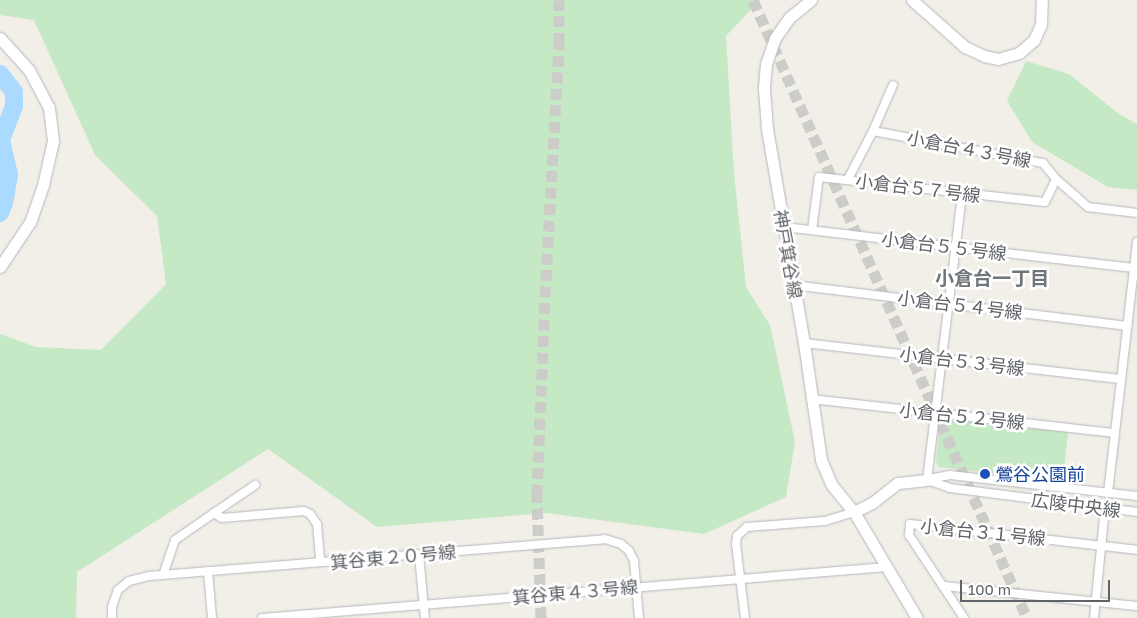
<!DOCTYPE html>
<meta charset="utf-8">
<style>
body{margin:0}
#map{position:relative;width:1137px;height:618px;overflow:hidden;background:#f1efe8;font-family:"Golos Text","Noto Sans JP",sans-serif}
div>[style]{position:absolute}
.green>*{inset:0;background:#c5e8c5}
.river>*{height:18px;margin:-9px;padding:0 9px;transform-origin:9px;border-radius:9px;background:#aadaff}
.secondary-tunnel>*{height:11px;margin-top:-5.5px;transform-origin:0;background:repeating-linear-gradient(90deg,#ccccc8 0 11px,transparent 0 16.5px)}
.roads{filter:drop-shadow(0 0 1px #b5b8bc) drop-shadow(0 0 1px #b5b8bc)}
.street>*{height:8px;margin:-4px;padding:0 4px;transform-origin:4px;border-radius:4px;background:#fff}
.secondary>*{height:11px;margin:-5.5px;padding:0 5.5px;transform-origin:5.5px;border-radius:5.5px;background:#fff}
.dots>*{width:14px;height:14px;translate:-50% -50%;box-sizing:border-box;border:2px solid #fff;border-radius:50%}
span{translate:-50% -50%;white-space:nowrap;text-align:center;line-height:1.15;-webkit-text-stroke:5px #fff;paint-order:stroke}
.street-label{font-size:18px;color:#5f6368}
.transit-label{font-size:18px;color:#164399}
.left{translate:0 -50%;text-align:left}
.neighbourhood-label{font-size:19px;color:#70757a;font-weight:700}
.scale{position:absolute;left:960px;top:580px;width:150px;height:22px;box-sizing:border-box;border:2px solid #5f6368;border-top:0;padding-left:6px;font-size:15px;line-height:18px;white-space:nowrap;color:#5f6368;-webkit-text-stroke:4px #fff;paint-order:stroke}
</style>
<div id="map">
<div class="green">
<i style="clip-path:polygon(0 0,760px 0,726px 36px,734px 173px,746px 287px,770px 325px,795px 442px,786px 497px,704px 534px,546px 513px,377px 527px,268px 449px,77px 572px,76px 618px,0 618px,0 334px,36px 347px,101px 350px,166px 284px,157px 216px,95px 155px,34px 20px,0 15px)"></i>
<i style="clip-path:polygon(1026px 61px,1069px 74px,1119px 114px,1137px 124px,1137px 190px,1108px 187px,1032px 142px,1007px 101px)"></i>
<i style="clip-path:polygon(945px 419px,1068px 432px,1063px 481px,939px 467px,936px 462px,940px 424px)"></i>
</div>
<div class="river">
<i style="left:0;top:74px;width:23px;rotate:52deg"></i>
<i style="left:14px;top:92px;width:14px;rotate:90deg"></i>
<i style="left:14px;top:106px;width:36px;rotate:111deg"></i>
<i style="left:1px;top:140px;width:36px;rotate:77deg"></i>
<i style="left:9px;top:175px;width:28px;rotate:100deg"></i>
<i style="left:4px;top:203px;width:11px;rotate:112deg"></i>
</div>
<div class="secondary-tunnel">
<i style="left:753px;top:0;width:676px;rotate:66.09deg"></i>
<i style="left:541px;top:618px;width:123px;rotate:-91.9deg"></i>
<i style="left:537px;top:495px;width:198px;rotate:-87.7deg"></i>
<i style="left:545px;top:297px;width:254px;rotate:-86.8deg"></i>
<i style="left:559px;top:43px;width:43px;rotate:-90deg"></i>
</div>
<div class="roads">
<div class="street">
<i style="left:873px;top:131px;width:173px;rotate:10.7deg"></i>
<i style="left:1043px;top:163px;width:21px;rotate:51deg"></i>
<i style="left:1056px;top:179px;width:43px;rotate:41.2deg"></i>
<i style="left:1088px;top:207px;width:49px;rotate:7deg"></i>
<i style="left:848px;top:179px;width:54px;rotate:-62.5deg"></i>
<i style="left:873px;top:131px;width:50px;rotate:-66.5deg"></i>
<i style="left:784px;top:227px;width:352px;rotate:6.7deg"></i>
<i style="left:812px;top:230px;width:53px;rotate:-82.5deg"></i>
<i style="left:819px;top:177px;width:227px;rotate:6.3deg"></i>
<i style="left:1045px;top:202px;width:25px;rotate:-64deg"></i>
<i style="left:793px;top:285px;width:337px;rotate:7deg"></i>
<i style="left:804px;top:343px;width:318px;rotate:6.5deg"></i>
<i style="left:811px;top:399px;width:304px;rotate:6.4deg"></i>
<i style="left:929px;top:479px;width:21px;rotate:-11deg"></i>
<i style="left:950px;top:475px;width:188px;rotate:6.4deg"></i>
<i style="left:927px;top:480px;width:288px;rotate:-83deg"></i>
<i style="left:927px;top:480px;width:24px;rotate:19deg"></i>
<i style="left:950px;top:488px;width:189px;rotate:7.3deg"></i>
<i style="left:1108px;top:493px;width:253px;rotate:-83.4deg"></i>
<i style="left:214px;top:513px;width:50px;rotate:-34.3deg"></i>
<i style="left:419px;top:555px;width:63px;rotate:84.6deg"></i>
<i style="left:208px;top:571px;width:47px;rotate:85.1deg"></i>
<i style="left:163px;top:575px;width:37px;rotate:-71deg"></i>
<i style="left:175px;top:540px;width:47px;rotate:-34.7deg"></i>
<i style="left:214px;top:513px;width:9px;rotate:32deg"></i>
<i style="left:222px;top:518px;width:82px;rotate:-4.9deg"></i>
<i style="left:304px;top:511px;width:7px;rotate:27deg"></i>
<i style="left:310px;top:514px;width:12px;rotate:55deg"></i>
<i style="left:317px;top:524px;width:38px;rotate:85deg"></i>
<i style="left:943px;top:586px;width:195px;rotate:5.9deg"></i>
<i style="left:112px;top:618px;width:11px;rotate:-90deg"></i>
<i style="left:112px;top:607px;width:18px;rotate:-71deg"></i>
<i style="left:118px;top:590px;width:14px;rotate:-39deg"></i>
<i style="left:129px;top:581px;width:21px;rotate:-14deg"></i>
<i style="left:149px;top:576px;width:457px;rotate:-4.6deg"></i>
<i style="left:605px;top:539px;width:17px;rotate:17deg"></i>
<i style="left:621px;top:544px;width:11px;rotate:41deg"></i>
<i style="left:629px;top:551px;width:11px;rotate:63deg"></i>
<i style="left:634px;top:561px;width:57px;rotate:85deg"></i>
<i style="left:262px;top:618px;width:627px;rotate:-4.66deg"></i>
<i style="left:745px;top:618px;width:75px;rotate:-96.9deg"></i>
<i style="left:736px;top:544px;width:8px;rotate:-83deg"></i>
<i style="left:737px;top:536px;width:13px;rotate:-42deg"></i>
<i style="left:747px;top:527px;width:78px;rotate:-4.4deg"></i>
<i style="left:825px;top:521px;width:30px;rotate:-17deg"></i>
<i style="left:964px;top:618px;width:100px;rotate:-123.5deg"></i>
<i style="left:909px;top:535px;width:11px;rotate:-85deg"></i>
<i style="left:910px;top:524px;width:228px;rotate:6.5deg"></i>
<i style="left:1094px;top:618px;width:111px;rotate:-84.3deg"></i>
</div>
<div class="secondary">
<i style="left:811px;top:0;width:28px;rotate:141deg"></i>
<i style="left:789px;top:18px;width:24px;rotate:125deg"></i>
<i style="left:775px;top:38px;width:28px;rotate:109deg"></i>
<i style="left:766px;top:64px;width:25px;rotate:95deg"></i>
<i style="left:764px;top:89px;width:40px;rotate:85.7deg"></i>
<i style="left:767px;top:129px;width:217px;rotate:80.2deg"></i>
<i style="left:804px;top:343px;width:118px;rotate:81.7deg"></i>
<i style="left:821px;top:460px;width:26px;rotate:67deg"></i>
<i style="left:831px;top:484px;width:36px;rotate:51deg"></i>
<i style="left:854px;top:512px;width:123px;rotate:59.3deg"></i>
<i style="left:912px;top:0;width:71px;rotate:41.6deg"></i>
<i style="left:965px;top:47px;width:21px;rotate:25deg"></i>
<i style="left:984px;top:56px;width:14px;rotate:12deg"></i>
<i style="left:998px;top:59px;width:22px;rotate:-16deg"></i>
<i style="left:1019px;top:53px;width:20px;rotate:-41deg"></i>
<i style="left:1034px;top:40px;width:17px;rotate:-66deg"></i>
<i style="left:1041px;top:24px;width:24px;rotate:-88deg"></i>
<i style="left:0;top:38px;width:43px;rotate:47.8deg"></i>
<i style="left:29px;top:70px;width:43px;rotate:62.2deg"></i>
<i style="left:49px;top:108px;width:33px;rotate:83deg"></i>
<i style="left:53px;top:141px;width:45px;rotate:102.8deg"></i>
<i style="left:43px;top:185px;width:39px;rotate:109deg"></i>
<i style="left:30px;top:222px;width:54px;rotate:123.7deg"></i>
<i style="left:854px;top:512px;width:20px;rotate:-27deg"></i>
<i style="left:872px;top:503px;width:33px;rotate:-38deg"></i>
<i style="left:898px;top:483px;width:29px;rotate:-6deg"></i>
</div>
</div>
<div class="dots">
<i style="left:985px;top:474px;background:#1a4fb4"></i>
</div>
<div class="street-label">
<span style="left:969px;top:149px;rotate:11deg">小倉台４３号線</span>
<span style="left:918px;top:188px;rotate:7deg">小倉台５７号線</span>
<span style="left:944px;top:246px;rotate:7deg">小倉台５５号線</span>
<span style="left:788px;top:254px;rotate:80deg">神戸箕谷線</span>
<span style="left:960px;top:305px;rotate:7deg">小倉台５４号線</span>
<span style="left:962px;top:361px;rotate:7deg">小倉台５３号線</span>
<span style="left:962px;top:416px;rotate:6deg">小倉台５２号線</span>
<span style="left:1076px;top:505px;rotate:7deg">広陵中央線</span>
<span style="left:983px;top:532px;rotate:6deg">小倉台３１号線</span>
<span style="left:393px;top:557px;rotate:-5deg">箕谷東２０号線</span>
<span style="left:575px;top:592px;rotate:-5deg">箕谷東４３号線</span>
</div>
<div class="transit-label">
<span class="left" style="left:995px;top:474px">鶯谷公園前</span>
</div>
<div class="neighbourhood-label">
<span style="left:992px;top:278px">小倉台一丁目</span>
</div>
<div class="scale">100 m</div>
</div>
